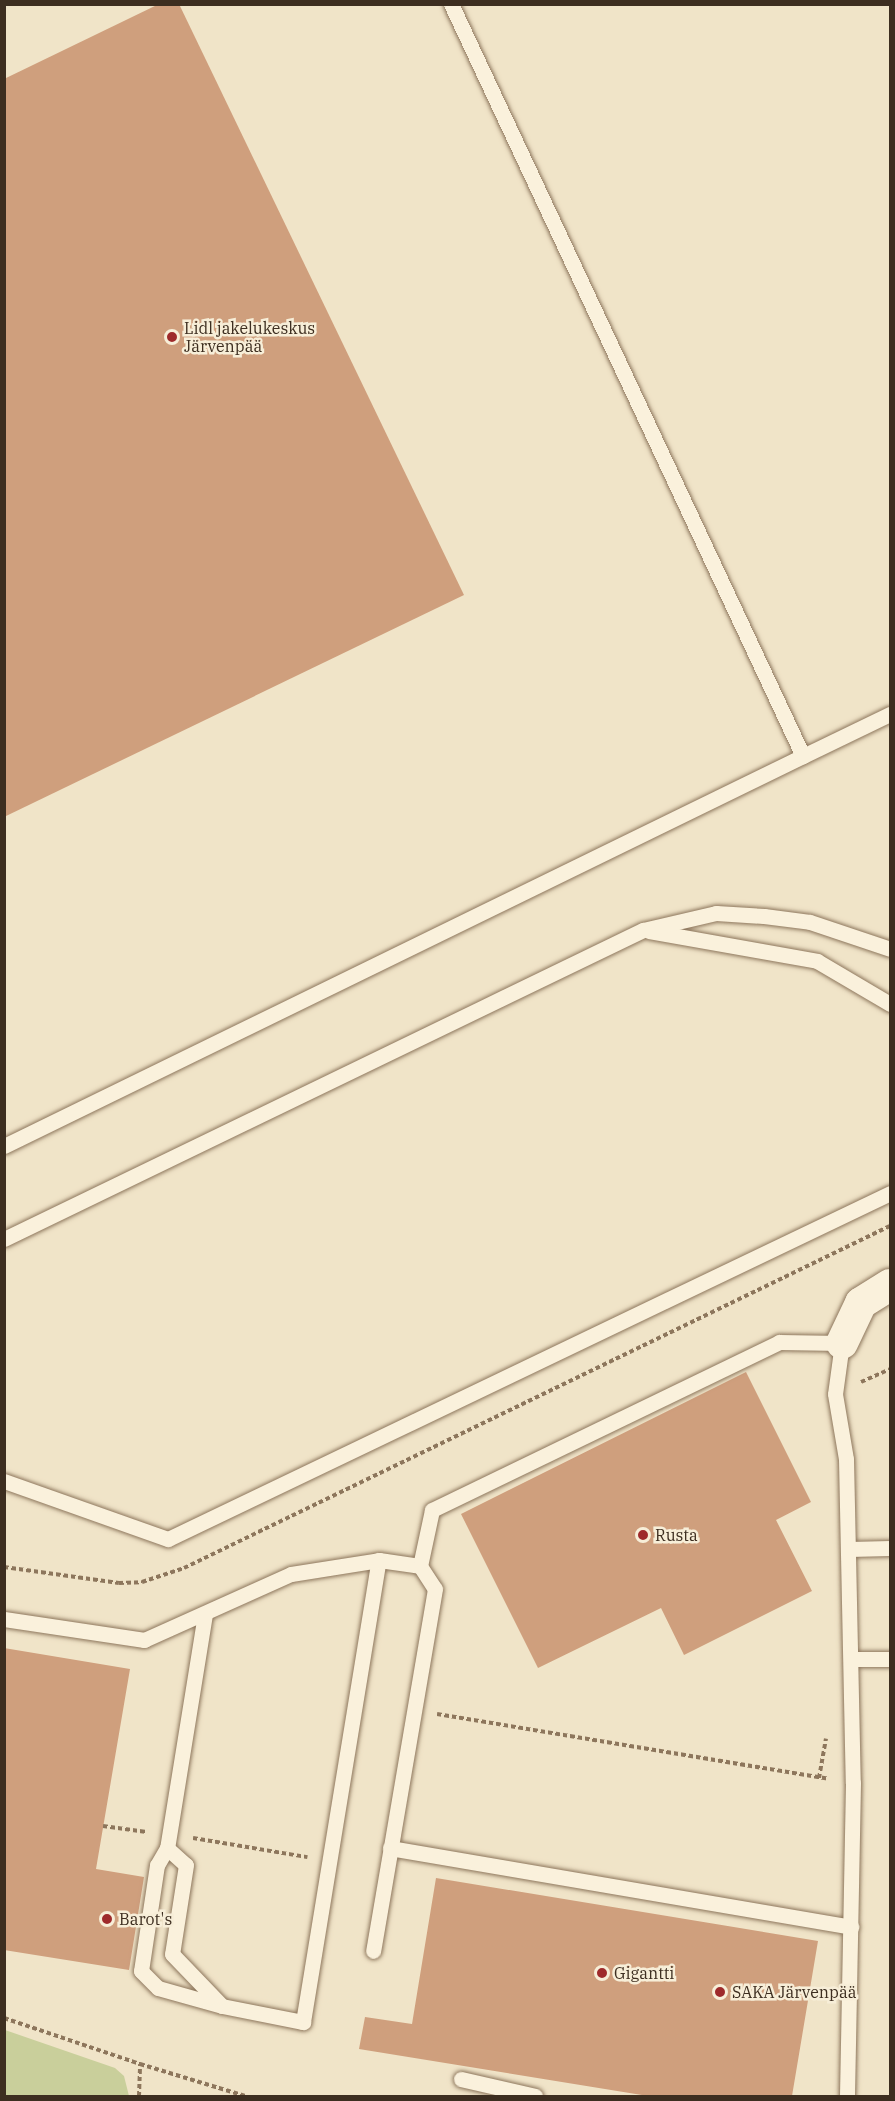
<!DOCTYPE html>
<meta charset="utf-8">
<style>
body{margin:0}
#map{position:relative;width:895px;height:2101px;overflow:hidden;background:#f0e4c8;font-family:"IBM Plex Serif",serif}
div>[style]{position:absolute}
.green>*{inset:0;background:#c9cf9b}
.building>*{inset:0;background:#cf9f7d}
.path>*{height:4px;margin-top:-2px;transform-origin:0;background:repeating-linear-gradient(90deg,#8d765c 0 4.5px,transparent 0 7.5px)}
.roads{filter:drop-shadow(0 0 2px #8d765c) drop-shadow(0 0 2px #8d765c)}
.lane>*{height:15px;margin:-7.5px;padding:0 7.5px;transform-origin:7.5px;border-radius:7.5px;background:#faf1dc}
.street>*{height:32px;margin:-16px;padding:0 16px;transform-origin:16px;border-radius:16px;background:#faf1dc}
.dots>*{width:16px;height:16px;translate:-50% -50%;box-sizing:border-box;border:3px solid #f7eed8;border-radius:50%}
span{translate:-50% -50%;white-space:nowrap;text-align:center;line-height:1.15;-webkit-text-stroke:5px #f7eed8;paint-order:stroke}
.poi-label{font-size:16px;color:#3d2e20}
.left{translate:0 -50%;text-align:left}
.frame{position:absolute;inset:0;border:6px solid #3d2e20;pointer-events:none}
</style>
<div id="map">
<div class="green">
<i style="clip-path:polygon(5px 2030px,115px 2068px,124px 2076px,129px 2096px,5px 2096px)"></i>
</div>
<div class="building">
<i style="clip-path:polygon(159px 4px,179px 4px,464px 595px,4px 817px,4px 79px)"></i>
<i style="clip-path:polygon(746px 1372px,811px 1502px,776px 1520px,812px 1591px,684px 1655px,661px 1608px,538px 1668px,461px 1514px)"></i>
<i style="clip-path:polygon(4px 1648px,130px 1669px,96px 1869px,144px 1877px,129px 1970px,4px 1950px)"></i>
<i style="clip-path:polygon(436px 1878px,818px 1941px,792px 2096px,648px 2096px,359px 2049px,365px 2017px,412px 2024px)"></i>
</div>
<div class="path">
<i style="left:861px;top:1382px;width:32px;rotate:-24deg"></i>
<i style="left:4px;top:1567px;width:116px;rotate:7.9deg"></i>
<i style="left:119px;top:1583px;width:23px;rotate:-2deg"></i>
<i style="left:142px;top:1582px;width:44px;rotate:-18.4deg"></i>
<i style="left:184px;top:1568px;width:784px;rotate:-25.85deg"></i>
<i style="left:437px;top:1714px;width:397px;rotate:9.4deg"></i>
<i style="left:819px;top:1778px;width:40px;rotate:-80deg"></i>
<i style="left:103px;top:1826px;width:44px;rotate:7.8deg"></i>
<i style="left:193px;top:1838px;width:116px;rotate:9.5deg"></i>
<i style="left:4px;top:2018px;width:144px;rotate:18.7deg"></i>
<i style="left:139px;top:2096px;width:32px;rotate:-88deg"></i>
<i style="left:140px;top:2064px;width:110px;rotate:16.9deg"></i>
</div>
<div class="roads">
<div class="lane">
<i style="left:803px;top:756px;width:97px;rotate:-25.8deg"></i>
<i style="left:649px;top:931px;width:171px;rotate:10.1deg"></i>
<i style="left:817px;top:961px;width:85px;rotate:30.5deg"></i>
<i style="left:4px;top:1146px;width:889px;rotate:-26.02deg"></i>
<i style="left:803px;top:756px;width:830px;rotate:-115.08deg"></i>
<i style="left:4px;top:1239px;width:710px;rotate:-25.81deg"></i>
<i style="left:643px;top:930px;width:75px;rotate:-13.1deg"></i>
<i style="left:716px;top:913px;width:48px;rotate:3.6deg"></i>
<i style="left:764px;top:916px;width:46px;rotate:7.4deg"></i>
<i style="left:810px;top:922px;width:84px;rotate:18.6deg"></i>
<i style="left:4px;top:1481px;width:174px;rotate:19.5deg"></i>
<i style="left:168px;top:1539px;width:801px;rotate:-25.6deg"></i>
<i style="left:849px;top:1549px;width:41px;rotate:-1.4deg"></i>
<i style="left:420px;top:1566px;width:57px;rotate:-77.9deg"></i>
<i style="left:432px;top:1510px;width:386px;rotate:-25.8deg"></i>
<i style="left:779px;top:1342px;width:63px;rotate:0.9deg"></i>
<i style="left:842px;top:1343px;width:51px;rotate:97.8deg"></i>
<i style="left:835px;top:1394px;width:66px;rotate:80.4deg"></i>
<i style="left:846px;top:1459px;width:324px;rotate:88.8deg"></i>
<i style="left:853px;top:1783px;width:313px;rotate:91.1deg"></i>
<i style="left:205px;top:1614px;width:237px;rotate:99.2deg"></i>
<i style="left:167px;top:1848px;width:25px;rotate:42deg"></i>
<i style="left:186px;top:1865px;width:90px;rotate:98.9deg"></i>
<i style="left:172px;top:1954px;width:72px;rotate:46.1deg"></i>
<i style="left:222px;top:2006px;width:83px;rotate:11.2deg"></i>
<i style="left:303px;top:2022px;width:468px;rotate:-80.7deg"></i>
<i style="left:4px;top:1619px;width:142px;rotate:8.5deg"></i>
<i style="left:144px;top:1640px;width:161px;rotate:-24.2deg"></i>
<i style="left:291px;top:1574px;width:89px;rotate:-9deg"></i>
<i style="left:379px;top:1560px;width:41px;rotate:8.3deg"></i>
<i style="left:420px;top:1566px;width:27px;rotate:57deg"></i>
<i style="left:435px;top:1589px;width:367px;rotate:99.7deg"></i>
<i style="left:852px;top:1659px;width:38px"></i>
<i style="left:167px;top:1848px;width:20px;rotate:120deg"></i>
<i style="left:157px;top:1865px;width:107px;rotate:98.6deg"></i>
<i style="left:141px;top:1971px;width:24px;rotate:45deg"></i>
<i style="left:158px;top:1988px;width:66px;rotate:15.7deg"></i>
<i style="left:390px;top:1848px;width:468px;rotate:9.7deg"></i>
<i style="left:461px;top:2079px;width:76px;rotate:12.9deg"></i>
</div>
<div class="street">
<i style="left:842px;top:1343px;width:44px;rotate:-64.6deg"></i>
<i style="left:861px;top:1303px;width:34px;rotate:-32deg"></i>
</div>
</div>
<div class="dots">
<i style="left:172px;top:337px;background:#9e2a2b"></i>
<i style="left:643px;top:1535px;background:#9e2a2b"></i>
<i style="left:107px;top:1919px;background:#9e2a2b"></i>
<i style="left:602px;top:1973px;background:#9e2a2b"></i>
<i style="left:720px;top:1992px;background:#9e2a2b"></i>
</div>
<div class="poi-label">
<span class="left" style="left:184px;top:337px">Lidl jakelukeskus<br>Järvenpää</span>
<span class="left" style="left:655px;top:1535px">Rusta</span>
<span class="left" style="left:119px;top:1919px">Barot's</span>
<span class="left" style="left:614px;top:1973px">Gigantti</span>
<span class="left" style="left:732px;top:1992px">SAKA Järvenpää</span>
</div>
<div class="frame"></div>
</div>
